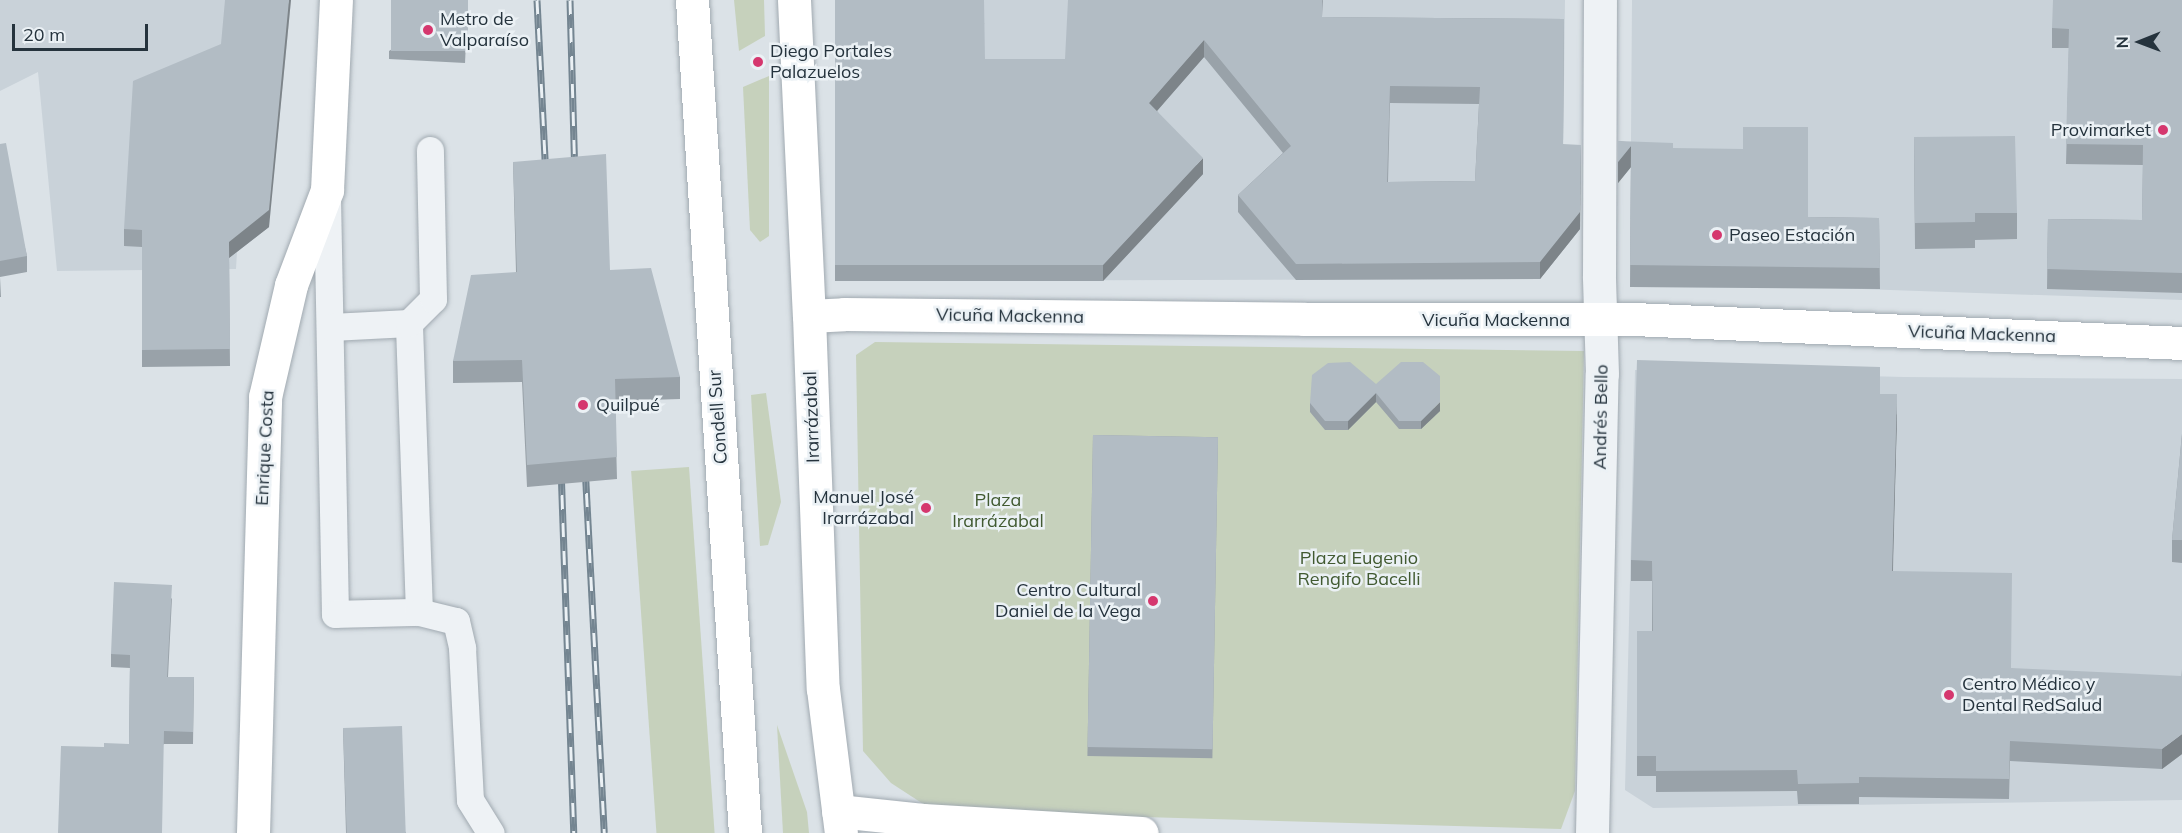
<!DOCTYPE html>
<meta charset="utf-8">
<style>
body{margin:0}
#map{position:relative;width:2182px;height:833px;overflow:hidden;background:#dbe2e7;font-family:Mulish,sans-serif}
div>[style]{position:absolute}
.built>*{inset:0;background:#c9d2d9}
.green>*{inset:0;background:#c6d1bc;transform-origin:0 0}
.roads{filter:drop-shadow(0 0 2px #a1aab1) drop-shadow(0 0 2px #a1aab1)}
.lane>*{height:27px;margin:-13.5px;padding:0 13.5px;transform-origin:13.5px;border-radius:13.5px;background:#eef2f5}
.street>*{height:33px;margin:-16.5px;padding:0 16.5px;transform-origin:16.5px;border-radius:16.5px;background:#eef2f5}
.secondary>*{height:33px;margin:-16.5px;padding:0 16.5px;transform-origin:16.5px;border-radius:16.5px;background:#fff}
.rail>*{height:7px;margin-top:-3.5px;transform-origin:0;background:repeating-linear-gradient(90deg,#ebf1f5 0 14px,#748591 0 28px);box-sizing:border-box;border-block:2px solid #748591}
.wall>*{inset:0;background:#99a2a9;transform-origin:0 0}
.shaded-wall>*{inset:0;background:#7d8489}
.building>*{inset:0;background:#b2bcc4;transform-origin:0 0}
.dots>*{width:16px;height:16px;translate:-50% -50%;box-sizing:border-box;border:3px solid #ebf1f5;border-radius:50%}
span{translate:-50% -50%;white-space:nowrap;text-align:center;line-height:1.15;-webkit-text-stroke:5px #ebf1f5;paint-order:stroke}
.poi-label{font-size:18px;color:#25333d}
.left{translate:0 -50%;text-align:left}
.right{translate:-100% -50%;text-align:right}
.street-label{font-size:18px;color:#25333d}
.park-label{font-size:18px;color:#415a31}
.north{position:absolute;left:2110px;top:12px;width:60px;height:60px;-webkit-text-stroke:4px #ebf1f5;paint-order:stroke;rotate:269deg;font-size:16px;font-weight:700;line-height:24px;text-align:center;color:#25333d}
.north::after{content:'';display:block;margin:auto;width:21px;height:27px;background:#25333d;clip-path:polygon(50% 0,100% 100%,50% 72%,0 100%)}
.scale{position:absolute;left:12px;top:24px;width:136px;height:27px;box-sizing:border-box;border:3px solid #25333d;border-top:0;padding-left:8px;font-size:18px;line-height:21px;white-space:nowrap;color:#25333d;-webkit-text-stroke:4px #ebf1f5;paint-order:stroke}
</style>
<div id="map">
<div class="built">
<i style="clip-path:polygon(0 0,291px 0,269px 227px,237px 252px,236px 269px,57px 271px,38px 72px,0 91px)"></i>
<i style="clip-path:polygon(836px 0,1565px 0,1562px 251px,1540px 279px,835px 281px)"></i>
<i style="clip-path:polygon(1632px 0,2182px 0,2182px 300px,1833px 288px,1643px 287px,1630px 280px)"></i>
<i style="clip-path:polygon(1635px 370px,1904px 377px,2182px 379px,2182px 800px,1653px 808px,1625px 790px)"></i>
</div>
<div class="green">
<i style="clip-path:polygon(734px 0,764px 0,765px 36px,739px 51px)"></i>
<i style="clip-path:polygon(769px 76px,769px 236px,760px 242px,750px 230px,743px 87px)"></i>
<i style="clip-path:polygon(875px 342px,1584px 351px,1575px 791px,1561px 829px,934px 811px,891px 783px,863px 751px,856px 355px)"></i>
<i style="clip-path:polygon(766px 393px,781px 502px,768px 545px,760px 546px,751px 395px)"></i>
<i style="left:689px;top:467px;width:367px;height:58px;rotate:86deg"></i>
<i style="clip-path:polygon(777px 725px,807px 812px,809px 833px,783px 833px)"></i>
</div>
<div class="roads">
<div class="lane">
<i style="left:327px;top:198px;width:416px;rotate:88.9deg"></i>
<i style="left:335px;top:614px;width:84px;rotate:-1.4deg"></i>
<i style="left:419px;top:612px;width:289px;rotate:-92deg"></i>
<i style="left:331px;top:327px;width:78px;rotate:-2.9deg"></i>
<i style="left:409px;top:323px;width:34px;rotate:-45deg"></i>
<i style="left:433px;top:299px;width:149px;rotate:-91.2deg"></i>
<i style="left:419px;top:612px;width:38px;rotate:14deg"></i>
<i style="left:456px;top:621px;width:28px;rotate:77deg"></i>
<i style="left:462px;top:648px;width:152px;rotate:87deg"></i>
<i style="left:470px;top:800px;width:39px;rotate:58deg"></i>
</div>
<div class="street">
<i style="left:1592px;top:833px;width:459px;rotate:-88.8deg"></i>
<i style="left:1602px;top:374px;width:98px;rotate:-91.8deg"></i>
<i style="left:1599px;top:276px;width:276px;rotate:-89.8deg"></i>
</div>
<div class="secondary">
<i style="left:692px;top:0;width:835px;rotate:86.36deg"></i>
<i style="left:794px;top:0;width:316px;rotate:87.3deg"></i>
<i style="left:809px;top:316px;width:373px;rotate:87.9deg"></i>
<i style="left:823px;top:689px;width:145px;rotate:82.9deg"></i>
<i style="left:809px;top:316px;width:35px;rotate:-3deg"></i>
<i style="left:844px;top:314px;width:460px;rotate:0.6deg"></i>
<i style="left:1304px;top:319px;width:329px"></i>
<i style="left:1633px;top:319px;width:550px;rotate:2.5deg"></i>
<i style="left:838px;top:811px;width:85px;rotate:6deg"></i>
<i style="left:923px;top:820px;width:219px;rotate:3.4deg"></i>
<i style="left:253px;top:833px;width:436px;rotate:-88.4deg"></i>
<i style="left:265px;top:397px;width:115px;rotate:-76.9deg"></i>
<i style="left:291px;top:285px;width:102px;rotate:-69.2deg"></i>
<i style="left:327px;top:190px;width:190px;rotate:-87.3deg"></i>
</div>
</div>
<div class="rail">
<i style="left:537px;top:0;width:177px;rotate:87.1deg"></i>
<i style="left:570px;top:0;width:174px;rotate:88.4deg"></i>
<i style="left:585px;top:465px;width:368px;rotate:87deg"></i>
<i style="left:561px;top:467px;width:366px;rotate:88deg"></i>
</div>
<div class="wall">
<i style="clip-path:polygon(468px 0,465px 63px,389px 59px,389px 51px)"></i>
<i style="clip-path:polygon(evenodd,835px 0,985px 59px,1065px 59px,1323px 0,1322px 17px,1564px 19px,1563px 144px,1580px 229px,1540px 279px,1296px 280px,1238px 212px,1238px 195px,1283px 153px,1204px 57px,1157px 111px,1203px 174px,1103px 281px,835px 281px,835px 0,1390px 103px,1479px 104px,1475px 181px,1388px 182px,1390px 103px)"></i>
<i style="clip-path:polygon(2182px 0,2182px 293px,2047px 289px,2048px 219px,2142px 220px,2143px 165px,2066px 164px,2069px 48px,2052px 48px,2052px 28px)"></i>
<i style="clip-path:polygon(1914px 137px,2017px 213px,2017px 239px,1975px 240px,1975px 248px,1915px 249px)"></i>
<i style="clip-path:polygon(1618px 141px,1673px 148px,1808px 217px,1879px 218px,1880px 289px,1630px 287px,1631px 167px,1618px 183px)"></i>
<i style="clip-path:polygon(0 144px,27px 256px,27px 272px,0 277px,1px 297px,0 297px)"></i>
<i style="clip-path:polygon(513px 162px,610px 270px,680px 377px,680px 399px,615px 401px,617px 479px,527px 487px,522px 382px,453px 383px,453px 361px,516px 272px)"></i>
<i style="clip-path:polygon(269px 227px,229px 258px,230px 366px,142px 367px,142px 247px,124px 246px,124px 229px)"></i>
<i style="clip-path:polygon(1376px 384px,1440px 411px,1421px 429px,1399px 429px,1376px 402px,1348px 430px,1325px 430px,1310px 412px,1310px 403px)"></i>
<i style="clip-path:polygon(1880px 394px,1897px 415px,1893px 571px,2011px 668px,2182px 754px,2162px 769px,2010px 761px,2009px 799px,1859px 797px,1859px 804px,1798px 804px,1797px 791px,1656px 792px,1656px 776px,1637px 776px,1637px 631px,1652px 631px,1652px 581px,1631px 581px,1631px 560px)"></i>
<i style="clip-path:polygon(2182px 434px,2182px 563px,2172px 562px,2172px 540px)"></i>
<i style="left:1093px;top:435px;width:125px;height:321px;rotate:1deg"></i>
<i style="clip-path:polygon(172px 598px,168px 677px,194px 677px,193px 744px,164px 744px,58px 833px,104px 747px,129px 744px,130px 668px,111px 667px,111px 654px)"></i>
<i style="clip-path:polygon(343px 728px,406px 833px,346px 833px)"></i>
</div>
<div class="shaded-wall">
<i style="clip-path:polygon(289px 0,291px 0,269px 227px,229px 258px,229px 242px)"></i>
<i style="clip-path:polygon(1204px 40px,1204px 57px,1149px 120px,1149px 103px)"></i>
<i style="clip-path:polygon(1581px 145px,1580px 229px,1540px 279px,1540px 262px)"></i>
<i style="clip-path:polygon(1631px 146px,1631px 167px,1618px 183px,1618px 162px)"></i>
<i style="clip-path:polygon(1203px 158px,1203px 174px,1103px 281px,1103px 265px)"></i>
<i style="clip-path:polygon(1376px 393px,1376px 402px,1348px 430px,1348px 421px)"></i>
<i style="clip-path:polygon(1897px 394px,1897px 415px,1892px 591px,1892px 571px)"></i>
<i style="clip-path:polygon(1440px 402px,1440px 411px,1421px 429px,1421px 421px)"></i>
<i style="clip-path:polygon(2182px 734px,2182px 754px,2162px 769px,2162px 749px)"></i>
</div>
<div class="building">
<i style="clip-path:polygon(225px 0,289px 0,269px 210px,229px 242px,230px 349px,142px 350px,142px 230px,124px 229px,133px 81px,221px 44px)"></i>
<i style="left:391px;top:0;width:77px;height:51px"></i>
<i style="clip-path:polygon(evenodd,835px 0,984px 0,985px 59px,1065px 59px,1068px 0,1322px 0,1322px 17px,1564px 19px,1563px 144px,1581px 145px,1580px 212px,1540px 262px,1296px 264px,1238px 195px,1291px 146px,1204px 40px,1149px 103px,1203px 158px,1103px 265px,835px 265px,835px 0,1390px 86px,1480px 87px,1475px 181px,1387px 182px,1390px 86px)"></i>
<i style="clip-path:polygon(2053px 0,2182px 0,2182px 273px,2047px 269px,2048px 219px,2142px 220px,2143px 145px,2066px 144px,2069px 29px,2052px 28px)"></i>
<i style="clip-path:polygon(1743px 127px,1808px 127px,1808px 217px,1879px 218px,1880px 268px,1630px 265px,1631px 146px,1618px 162px,1618px 141px,1673px 143px,1673px 148px,1743px 149px)"></i>
<i style="clip-path:polygon(2015px 136px,2017px 213px,1975px 213px,1975px 222px,1915px 223px,1914px 137px)"></i>
<i style="clip-path:polygon(6px 143px,27px 256px,0 261px,0 144px)"></i>
<i style="clip-path:polygon(606px 154px,610px 270px,651px 268px,680px 377px,615px 379px,617px 457px,527px 465px,522px 360px,453px 361px,471px 275px,517px 272px,513px 162px)"></i>
<i style="clip-path:polygon(1637px 360px,1880px 367px,1880px 394px,1897px 394px,1892px 571px,2012px 573px,2011px 668px,2181px 676px,2182px 669px,2182px 734px,2162px 749px,2010px 741px,2009px 779px,1859px 777px,1859px 783px,1798px 784px,1797px 770px,1656px 771px,1656px 756px,1637px 756px,1637px 631px,1653px 631px,1652px 561px,1631px 560px)"></i>
<i style="clip-path:polygon(1350px 362px,1376px 384px,1401px 362px,1423px 362px,1440px 376px,1440px 402px,1421px 421px,1399px 421px,1376px 393px,1348px 421px,1325px 421px,1310px 403px,1312px 375px,1328px 363px)"></i>
<i style="clip-path:polygon(2182px 434px,2182px 540px,2172px 540px)"></i>
<i style="left:1093px;top:435px;width:125px;height:312px;rotate:1deg"></i>
<i style="clip-path:polygon(114px 582px,172px 585px,167px 677px,194px 677px,193px 732px,164px 731px,162px 833px,37px 833px,58px 833px,61px 746px,104px 747px,104px 743px,129px 744px,130px 655px,111px 654px)"></i>
<i style="left:402px;top:726px;width:107px;height:59px;rotate:88deg"></i>
</div>
<div class="dots">
<i style="left:428px;top:30px;background:#d5376e"></i>
<i style="left:758px;top:62px;background:#d5376e"></i>
<i style="left:2163px;top:130px;background:#d5376e"></i>
<i style="left:1717px;top:235px;background:#d5376e"></i>
<i style="left:583px;top:405px;background:#d5376e"></i>
<i style="left:926px;top:508px;background:#d5376e"></i>
<i style="left:1153px;top:601px;background:#d5376e"></i>
<i style="left:1949px;top:695px;background:#d5376e"></i>
</div>
<div class="poi-label">
<span class="left" style="left:440px;top:30px">Metro de<br>Valparaíso</span>
<span class="left" style="left:770px;top:62px">Diego Portales<br>Palazuelos</span>
<span class="right" style="left:2151px;top:130px">Provimarket</span>
<span class="left" style="left:1729px;top:235px">Paseo Estación</span>
<span class="left" style="left:596px;top:405px">Quilpué</span>
<span class="right" style="left:914px;top:508px">Manuel José<br>Irarrázabal</span>
<span class="right" style="left:1141px;top:601px">Centro Cultural<br>Daniel de la Vega</span>
<span class="left" style="left:1962px;top:695px">Centro Médico y<br>Dental RedSalud</span>
</div>
<div class="street-label">
<span style="left:1010px;top:316px;rotate:1deg">Vicuña Mackenna</span>
<span style="left:1496px;top:320px">Vicuña Mackenna</span>
<span style="left:1982px;top:334px;rotate:2deg">Vicuña Mackenna</span>
<span style="left:718px;top:417px;rotate:-94deg">Condell Sur</span>
<span style="left:812px;top:417px;rotate:-92deg">Irarrázabal</span>
<span style="left:1601px;top:417px;rotate:-89deg">Andrés Bello</span>
<span style="left:265px;top:448px;rotate:-87deg">Enrique Costa</span>
</div>
<div class="park-label">
<span style="left:998px;top:511px">Plaza<br>Irarrázabal</span>
<span style="left:1359px;top:569px">Plaza Eugenio<br>Rengifo Bacelli</span>
</div>
<div class="north">N</div>
<div class="scale">20 m</div>
</div>
